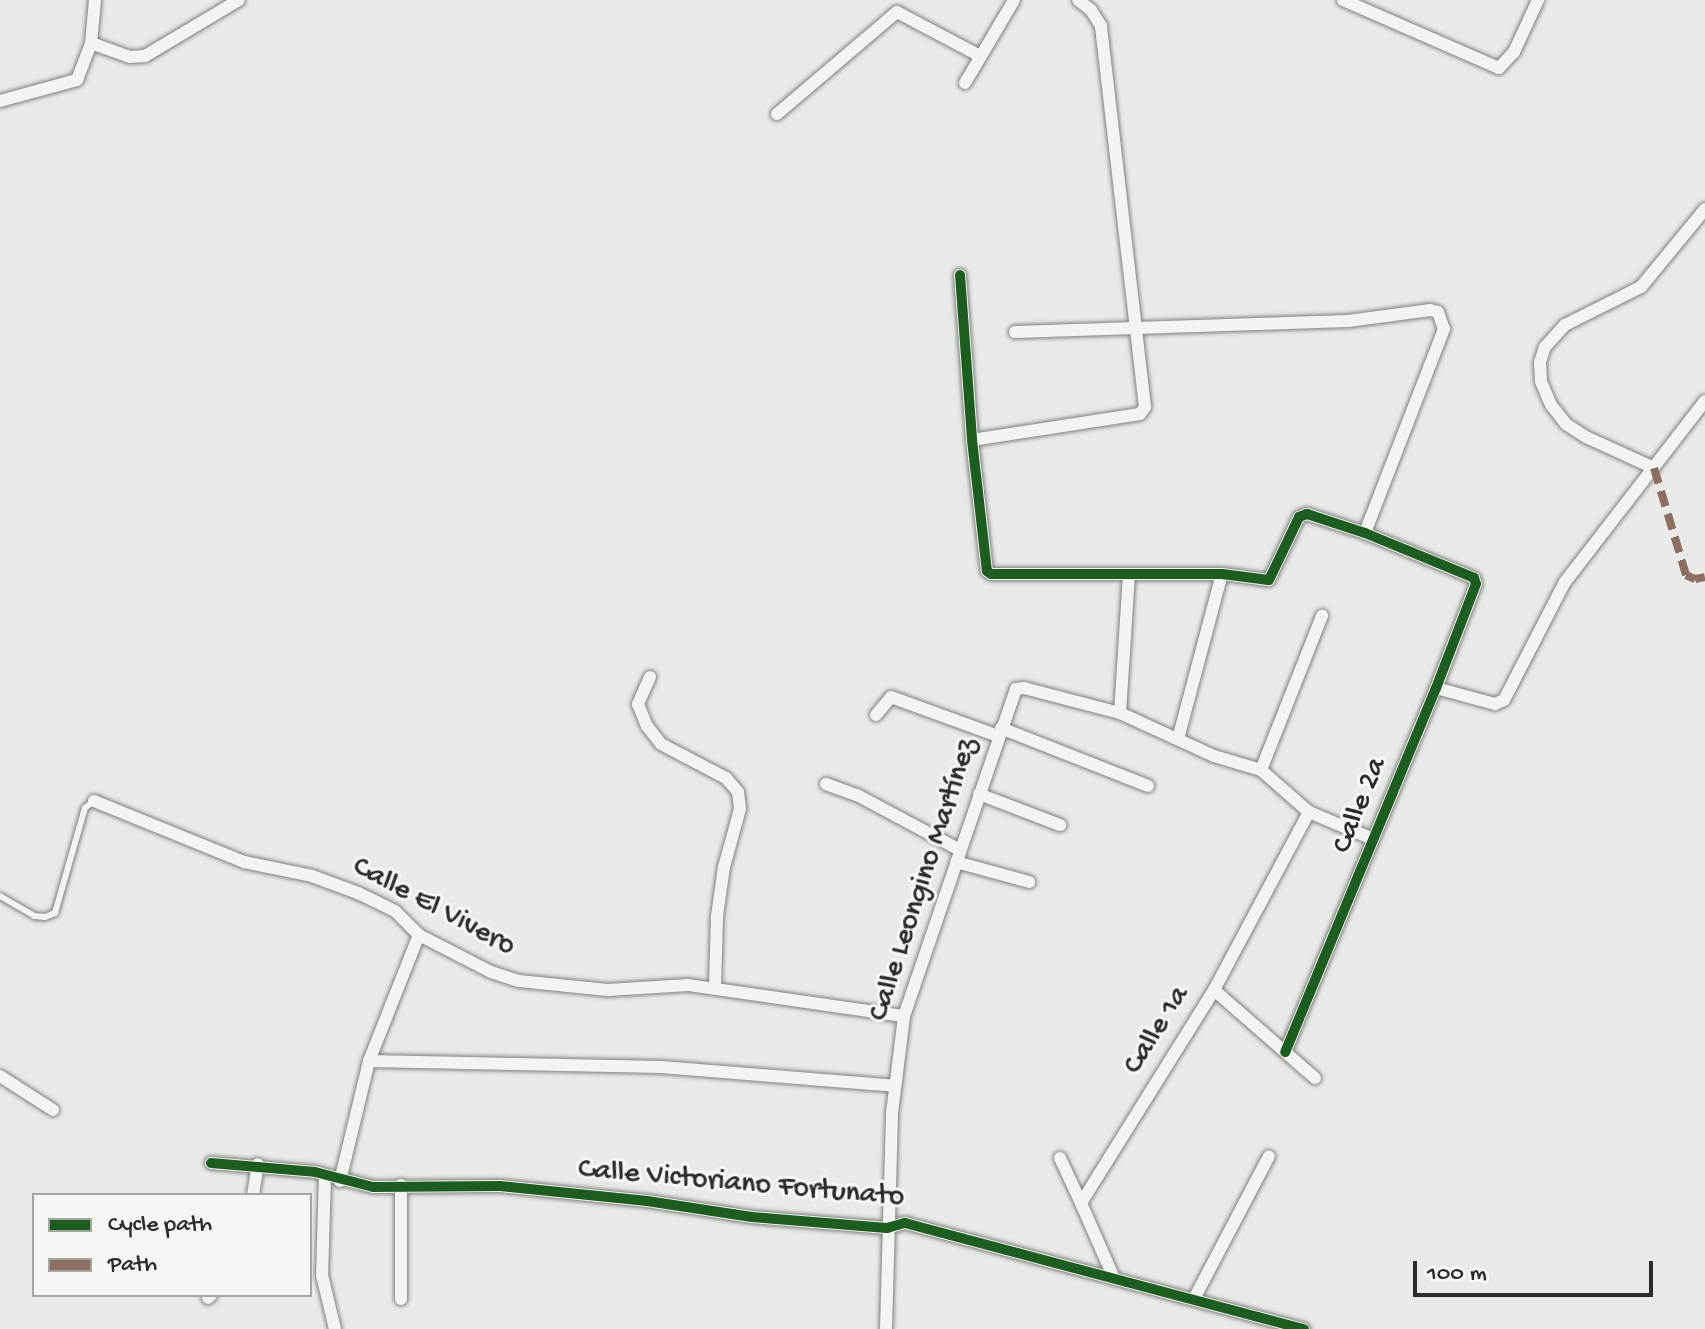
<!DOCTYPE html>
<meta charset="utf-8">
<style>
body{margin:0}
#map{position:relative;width:1705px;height:1329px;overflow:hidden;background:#e9e9e7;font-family:"Gochi Hand",sans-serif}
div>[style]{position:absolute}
.roads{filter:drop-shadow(0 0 2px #808080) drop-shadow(0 0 2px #808080)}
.lane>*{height:6px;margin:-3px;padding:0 3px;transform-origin:3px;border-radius:3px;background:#f3f3f1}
.street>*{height:12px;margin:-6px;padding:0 6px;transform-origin:6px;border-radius:6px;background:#f3f3f1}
.quiet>*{height:8px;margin-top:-4px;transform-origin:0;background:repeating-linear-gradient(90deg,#8d6e63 0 16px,transparent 0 24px)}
.cycleway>*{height:10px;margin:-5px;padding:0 5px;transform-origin:5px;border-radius:5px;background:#1b5e20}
span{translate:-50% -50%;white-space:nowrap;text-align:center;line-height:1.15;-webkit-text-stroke:6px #f6f6f2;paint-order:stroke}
.street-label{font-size:30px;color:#2b2b2b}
.legend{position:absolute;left:32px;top:1193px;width:280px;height:104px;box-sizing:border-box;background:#f6f6f2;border:2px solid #a5a5a2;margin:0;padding:10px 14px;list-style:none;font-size:24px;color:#2b2b2b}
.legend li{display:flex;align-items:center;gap:16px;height:40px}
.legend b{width:40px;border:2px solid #a5a5a2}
.scale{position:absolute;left:1413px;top:1261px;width:240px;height:36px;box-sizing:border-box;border:4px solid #2b2b2b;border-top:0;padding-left:10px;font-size:24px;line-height:28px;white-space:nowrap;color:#2b2b2b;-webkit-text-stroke:6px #f6f6f2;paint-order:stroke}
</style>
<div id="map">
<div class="roads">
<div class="lane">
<i style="left:0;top:896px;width:39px;rotate:30deg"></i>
<i style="left:34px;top:916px;width:11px;rotate:5deg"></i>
<i style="left:45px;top:917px;width:11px;rotate:-22deg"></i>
<i style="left:55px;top:913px;width:109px;rotate:-74.1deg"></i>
<i style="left:85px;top:808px;width:11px;rotate:-38deg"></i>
</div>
<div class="street">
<i style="left:1343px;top:0;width:170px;rotate:23.6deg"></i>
<i style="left:1499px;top:68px;width:22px;rotate:-47deg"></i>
<i style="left:1514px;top:52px;width:57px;rotate:-65.2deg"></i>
<i style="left:91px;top:43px;width:41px;rotate:19.7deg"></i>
<i style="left:130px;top:57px;width:15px;rotate:-4deg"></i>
<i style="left:145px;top:56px;width:109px;rotate:-30.8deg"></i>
<i style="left:965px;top:83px;width:96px;rotate:-59.4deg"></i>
<i style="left:0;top:101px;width:80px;rotate:-15.3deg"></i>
<i style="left:77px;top:80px;width:40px;rotate:-69deg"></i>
<i style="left:91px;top:43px;width:43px;rotate:-84.7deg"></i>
<i style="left:777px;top:114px;width:157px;rotate:-40.4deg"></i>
<i style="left:897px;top:12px;width:94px;rotate:27.9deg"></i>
<i style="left:960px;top:275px;width:165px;rotate:85.8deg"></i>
<i style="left:972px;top:440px;width:132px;rotate:83.5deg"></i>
<i style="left:987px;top:571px;width:5px;rotate:37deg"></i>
<i style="left:991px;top:574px;width:231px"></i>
<i style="left:1222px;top:574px;width:47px;rotate:7.3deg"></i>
<i style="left:1269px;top:580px;width:70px;rotate:-64.5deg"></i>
<i style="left:1299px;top:517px;width:9px;rotate:-21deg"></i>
<i style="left:1307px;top:514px;width:61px;rotate:18.1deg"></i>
<i style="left:1365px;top:533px;width:118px;rotate:22.4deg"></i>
<i style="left:1474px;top:578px;width:6px;rotate:72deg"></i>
<i style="left:1476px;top:584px;width:111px;rotate:111deg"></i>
<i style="left:1436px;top:688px;width:394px;rotate:112.5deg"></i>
<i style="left:1015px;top:332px;width:333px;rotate:-1.9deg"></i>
<i style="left:1348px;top:321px;width:83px;rotate:-7.6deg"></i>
<i style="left:1430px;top:310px;width:8px;rotate:14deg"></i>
<i style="left:1438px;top:312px;width:18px;rotate:71deg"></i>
<i style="left:1444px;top:329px;width:219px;rotate:111.2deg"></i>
<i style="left:972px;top:440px;width:170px;rotate:-8.8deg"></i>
<i style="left:1140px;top:414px;width:9px;rotate:-54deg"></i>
<i style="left:1145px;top:407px;width:384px;rotate:-96.6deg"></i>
<i style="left:1101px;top:26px;width:19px;rotate:-122deg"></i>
<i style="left:1091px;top:10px;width:16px;rotate:-142deg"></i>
<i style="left:1654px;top:468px;width:75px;rotate:-155.5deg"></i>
<i style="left:1586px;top:437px;width:24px;rotate:-147deg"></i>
<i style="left:1566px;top:424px;width:24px;rotate:-128deg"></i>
<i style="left:1551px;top:405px;width:26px;rotate:-113deg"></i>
<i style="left:1541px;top:381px;width:19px;rotate:-93deg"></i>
<i style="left:1540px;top:362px;width:16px;rotate:-72deg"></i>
<i style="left:1545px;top:347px;width:30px;rotate:-48deg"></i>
<i style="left:1565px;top:325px;width:85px;rotate:-26.6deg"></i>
<i style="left:1641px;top:287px;width:101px;rotate:-50.6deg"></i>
<i style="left:650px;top:677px;width:30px;rotate:114deg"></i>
<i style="left:638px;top:704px;width:24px;rotate:68deg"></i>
<i style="left:647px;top:726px;width:23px;rotate:52deg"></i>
<i style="left:661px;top:744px;width:73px;rotate:27.6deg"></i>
<i style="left:726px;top:778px;width:18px;rotate:49deg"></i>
<i style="left:738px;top:792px;width:17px;rotate:83deg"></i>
<i style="left:740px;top:809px;width:60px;rotate:105.4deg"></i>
<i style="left:724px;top:867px;width:49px;rotate:98.1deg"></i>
<i style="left:717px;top:916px;width:72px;rotate:91.6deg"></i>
<i style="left:1436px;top:688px;width:61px;rotate:15.2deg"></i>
<i style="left:1495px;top:704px;width:10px;rotate:-24deg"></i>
<i style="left:1504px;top:700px;width:133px;rotate:-62.7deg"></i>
<i style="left:1565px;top:582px;width:229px;rotate:-52.3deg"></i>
<i style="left:1120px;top:713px;width:139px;rotate:-86.3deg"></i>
<i style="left:876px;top:715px;width:23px;rotate:-50deg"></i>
<i style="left:891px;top:697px;width:114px;rotate:20deg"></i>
<i style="left:1001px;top:728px;width:158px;rotate:21.5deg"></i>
<i style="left:1178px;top:739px;width:171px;rotate:-75.1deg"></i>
<i style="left:1261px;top:770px;width:166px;rotate:-68.4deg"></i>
<i style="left:826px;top:784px;width:33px;rotate:20deg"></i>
<i style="left:857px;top:795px;width:117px;rotate:28.1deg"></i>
<i style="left:979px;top:794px;width:87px;rotate:20.9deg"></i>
<i style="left:94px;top:801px;width:162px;rotate:22.1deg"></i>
<i style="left:244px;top:862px;width:69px;rotate:11.6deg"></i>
<i style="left:312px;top:876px;width:49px;rotate:20.3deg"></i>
<i style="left:358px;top:893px;width:41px;rotate:25.9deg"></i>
<i style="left:395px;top:911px;width:34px;rotate:45deg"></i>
<i style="left:419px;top:935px;width:81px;rotate:27.2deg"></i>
<i style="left:491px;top:972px;width:29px;rotate:18deg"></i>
<i style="left:519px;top:981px;width:89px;rotate:5.8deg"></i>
<i style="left:608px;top:990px;width:80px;rotate:-3.6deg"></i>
<i style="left:688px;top:985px;width:218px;rotate:8.2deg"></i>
<i style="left:956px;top:862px;width:76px;rotate:15.3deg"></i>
<i style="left:1214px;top:990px;width:134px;rotate:41.1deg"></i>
<i style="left:369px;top:1061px;width:292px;rotate:1.2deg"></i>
<i style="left:661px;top:1067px;width:235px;rotate:4.6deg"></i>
<i style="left:0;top:1076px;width:63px;rotate:32.7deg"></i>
<i style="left:1060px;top:1158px;width:50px;rotate:65deg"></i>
<i style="left:211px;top:1163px;width:104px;rotate:4.9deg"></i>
<i style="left:315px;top:1172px;width:60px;rotate:14.5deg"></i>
<i style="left:373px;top:1187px;width:127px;rotate:-0.5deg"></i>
<i style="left:500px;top:1186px;width:148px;rotate:5.8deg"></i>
<i style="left:647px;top:1201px;width:106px;rotate:8.7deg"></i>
<i style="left:752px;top:1217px;width:135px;rotate:4.7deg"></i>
<i style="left:887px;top:1228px;width:19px;rotate:-16deg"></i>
<i style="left:905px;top:1223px;width:413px;rotate:14.9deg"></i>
<i style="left:325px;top:1176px;width:99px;rotate:91.7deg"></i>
<i style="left:322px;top:1275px;width:56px;rotate:76.5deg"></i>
<i style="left:340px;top:1181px;width:123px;rotate:-76.4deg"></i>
<i style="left:369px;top:1061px;width:136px;rotate:-68.4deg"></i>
<i style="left:401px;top:1185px;width:114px;rotate:90deg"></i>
<i style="left:253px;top:1195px;width:31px;rotate:-81deg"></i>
<i style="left:1113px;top:1276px;width:80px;rotate:-113.7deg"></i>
<i style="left:1081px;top:1203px;width:251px;rotate:-58deg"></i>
<i style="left:1214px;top:990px;width:202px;rotate:-61.9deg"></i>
<i style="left:208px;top:1298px;width:4px;rotate:-45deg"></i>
<i style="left:1194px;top:1299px;width:161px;rotate:-62.3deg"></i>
<i style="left:886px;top:1329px;width:216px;rotate:-88.4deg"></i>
<i style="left:892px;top:1113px;width:98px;rotate:-82.9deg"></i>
<i style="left:904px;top:1016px;width:346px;rotate:-71.1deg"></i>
<i style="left:1016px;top:689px;width:8px;rotate:-7deg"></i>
<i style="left:1024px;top:688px;width:99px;rotate:14.6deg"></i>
<i style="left:1120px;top:713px;width:103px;rotate:24.6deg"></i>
<i style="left:1214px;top:756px;width:49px;rotate:16.6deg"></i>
<i style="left:1261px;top:770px;width:64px;rotate:41.2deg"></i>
<i style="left:1309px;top:812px;width:69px;rotate:22.9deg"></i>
</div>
</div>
<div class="quiet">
<i style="left:1654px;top:468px;width:112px;rotate:73.3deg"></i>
<i style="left:1686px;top:575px;width:10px;rotate:24deg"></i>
<i style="left:1695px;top:579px;width:10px;rotate:-11deg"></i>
</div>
<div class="cycleway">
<i style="left:960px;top:275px;width:165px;rotate:85.8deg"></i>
<i style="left:972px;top:440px;width:132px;rotate:83.5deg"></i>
<i style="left:987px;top:571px;width:5px;rotate:37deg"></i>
<i style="left:991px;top:574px;width:231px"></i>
<i style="left:1222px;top:574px;width:47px;rotate:7.3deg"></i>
<i style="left:1269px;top:580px;width:70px;rotate:-64.5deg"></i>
<i style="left:1299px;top:517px;width:9px;rotate:-21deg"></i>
<i style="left:1307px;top:514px;width:61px;rotate:18.1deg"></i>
<i style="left:1365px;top:533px;width:118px;rotate:22.4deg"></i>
<i style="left:1474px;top:578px;width:6px;rotate:72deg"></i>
<i style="left:1476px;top:584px;width:111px;rotate:111deg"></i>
<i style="left:1436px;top:688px;width:394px;rotate:112.5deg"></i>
<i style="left:211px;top:1163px;width:104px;rotate:4.9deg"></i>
<i style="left:315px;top:1172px;width:60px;rotate:14.5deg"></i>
<i style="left:373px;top:1187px;width:127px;rotate:-0.5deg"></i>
<i style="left:500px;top:1186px;width:148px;rotate:5.8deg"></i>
<i style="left:647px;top:1201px;width:106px;rotate:8.7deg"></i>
<i style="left:752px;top:1217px;width:135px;rotate:4.7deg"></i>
<i style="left:887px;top:1228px;width:19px;rotate:-16deg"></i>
<i style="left:905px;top:1223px;width:413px;rotate:14.9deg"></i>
</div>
<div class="street-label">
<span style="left:1361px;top:806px;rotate:-68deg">Calle 2a</span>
<span style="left:925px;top:880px;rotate:-72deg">Calle Leongino Martínez</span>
<span style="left:433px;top:908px;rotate:28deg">Calle El Vivero</span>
<span style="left:1158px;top:1031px;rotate:-58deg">Calle 1a</span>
<span style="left:741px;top:1185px;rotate:5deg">Calle Victoriano Fortunato</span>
</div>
<ul class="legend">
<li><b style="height:10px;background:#1b5e20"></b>Cycle path</li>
<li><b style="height:10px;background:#8d6e63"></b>Path</li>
</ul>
<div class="scale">100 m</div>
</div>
